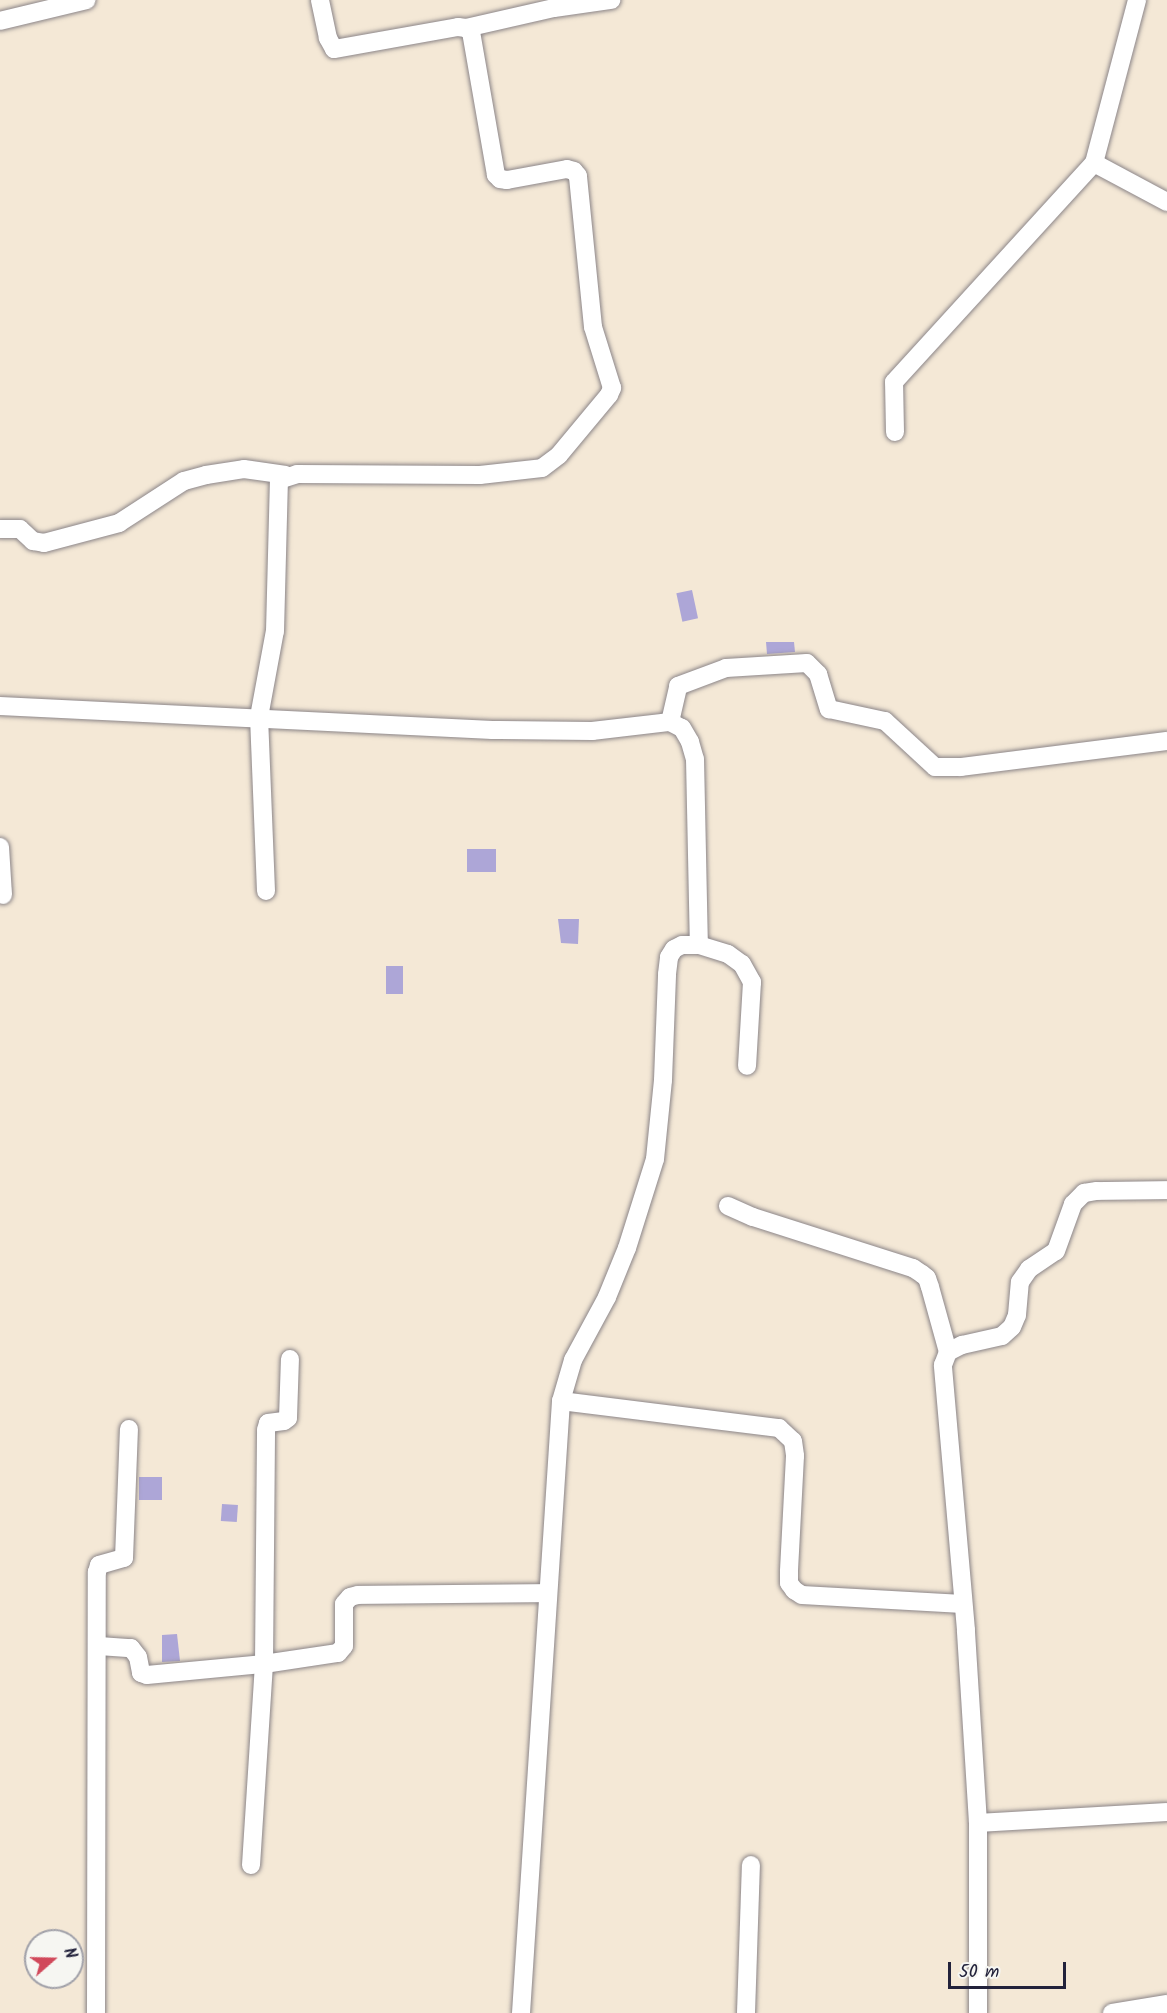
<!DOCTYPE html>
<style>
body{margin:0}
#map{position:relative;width:1167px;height:2013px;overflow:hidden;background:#f4e8d6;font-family:Kalam,sans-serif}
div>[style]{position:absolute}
.building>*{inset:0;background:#ada6d7;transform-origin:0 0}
.roads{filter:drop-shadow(0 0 2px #8b8588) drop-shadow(0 0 2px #8b8588)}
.street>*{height:18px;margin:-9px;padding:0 9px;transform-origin:9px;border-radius:9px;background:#fff}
span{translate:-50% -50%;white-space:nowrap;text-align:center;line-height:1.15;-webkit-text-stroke:5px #f6f6f2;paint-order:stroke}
.north{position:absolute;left:24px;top:1929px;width:60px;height:60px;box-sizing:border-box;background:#f6f6f2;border:2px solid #a1a1a9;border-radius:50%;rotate:70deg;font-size:16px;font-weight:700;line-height:24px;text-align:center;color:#22223b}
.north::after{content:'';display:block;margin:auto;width:21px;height:27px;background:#d1495b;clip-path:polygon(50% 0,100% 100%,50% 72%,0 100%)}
.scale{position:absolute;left:948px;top:1962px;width:118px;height:27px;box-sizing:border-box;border:3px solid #22223b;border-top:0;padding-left:8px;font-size:18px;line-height:21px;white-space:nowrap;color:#22223b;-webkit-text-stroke:4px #f6f6f2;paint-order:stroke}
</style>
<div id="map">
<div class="building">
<i style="left:692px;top:590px;width:29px;height:16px;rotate:78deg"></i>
<i style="clip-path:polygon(766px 642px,794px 642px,795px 652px,767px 654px)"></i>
<i style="left:496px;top:849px;width:23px;height:29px;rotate:90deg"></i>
<i style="clip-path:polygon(558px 919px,579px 919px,578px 944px,561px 943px)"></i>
<i style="left:403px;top:966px;width:28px;height:17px;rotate:90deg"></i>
<i style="left:139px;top:1477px;width:23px;height:23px"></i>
<i style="left:222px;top:1504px;width:16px;height:17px;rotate:4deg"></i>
<i style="clip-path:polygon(177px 1634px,180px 1661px,162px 1662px,162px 1635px)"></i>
</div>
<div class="roads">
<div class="street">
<i style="left:0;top:21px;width:89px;rotate:-13.6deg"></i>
<i style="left:466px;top:28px;width:90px;rotate:-12.8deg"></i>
<i style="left:554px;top:8px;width:58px;rotate:-8deg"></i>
<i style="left:1094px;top:163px;width:83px;rotate:28.1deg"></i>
<i style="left:895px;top:432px;width:50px;rotate:-91.1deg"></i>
<i style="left:894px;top:382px;width:297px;rotate:-47.6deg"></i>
<i style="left:1094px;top:163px;width:169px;rotate:-75.2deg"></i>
<i style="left:0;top:529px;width:20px"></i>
<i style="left:20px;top:529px;width:18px;rotate:43deg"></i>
<i style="left:33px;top:541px;width:11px;rotate:10deg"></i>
<i style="left:44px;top:543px;width:78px;rotate:-14.9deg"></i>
<i style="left:119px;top:523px;width:77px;rotate:-32.9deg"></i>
<i style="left:184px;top:481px;width:23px;rotate:-15deg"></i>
<i style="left:206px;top:475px;width:38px;rotate:-9deg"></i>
<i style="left:244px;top:469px;width:42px;rotate:8.1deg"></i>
<i style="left:0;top:706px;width:493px;rotate:2.8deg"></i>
<i style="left:492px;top:730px;width:100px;rotate:0.6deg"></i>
<i style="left:592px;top:731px;width:79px;rotate:-6.6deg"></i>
<i style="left:670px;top:722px;width:13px;rotate:27deg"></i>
<i style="left:682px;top:728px;width:16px;rotate:60deg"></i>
<i style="left:690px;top:742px;width:18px;rotate:74deg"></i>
<i style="left:695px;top:759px;width:186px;rotate:88.8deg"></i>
<i style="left:670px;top:722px;width:37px;rotate:-77deg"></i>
<i style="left:678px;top:686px;width:51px;rotate:-20.6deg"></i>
<i style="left:726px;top:668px;width:81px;rotate:-3.5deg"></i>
<i style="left:807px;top:663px;width:16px;rotate:45deg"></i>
<i style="left:818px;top:674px;width:37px;rotate:73deg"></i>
<i style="left:829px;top:709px;width:57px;rotate:12.1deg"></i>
<i style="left:885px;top:721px;width:68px;rotate:42.6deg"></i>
<i style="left:935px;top:767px;width:26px"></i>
<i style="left:961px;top:767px;width:208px;rotate:-7.2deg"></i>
<i style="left:0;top:847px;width:48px;rotate:86.4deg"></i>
<i style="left:266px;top:891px;width:174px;rotate:-92.3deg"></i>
<i style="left:259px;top:717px;width:87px;rotate:-79.5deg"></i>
<i style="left:275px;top:631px;width:151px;rotate:-88.5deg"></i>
<i style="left:279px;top:480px;width:19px;rotate:-18deg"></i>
<i style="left:297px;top:474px;width:183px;rotate:0.3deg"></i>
<i style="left:480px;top:475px;width:62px;rotate:-6.4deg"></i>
<i style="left:542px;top:468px;width:21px;rotate:-37deg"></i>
<i style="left:559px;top:455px;width:78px;rotate:-50.2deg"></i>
<i style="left:609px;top:395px;width:8px;rotate:-67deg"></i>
<i style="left:612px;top:388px;width:64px;rotate:-107.3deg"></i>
<i style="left:593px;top:327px;width:152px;rotate:-95.7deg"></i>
<i style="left:578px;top:176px;width:6px;rotate:-129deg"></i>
<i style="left:574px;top:171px;width:7px;rotate:-164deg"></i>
<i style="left:567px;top:169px;width:61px;rotate:169.6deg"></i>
<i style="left:507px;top:180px;width:7px;rotate:-172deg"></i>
<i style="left:500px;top:179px;width:6px;rotate:-135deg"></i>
<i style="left:496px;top:175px;width:145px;rotate:-99.9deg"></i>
<i style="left:471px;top:32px;width:6px;rotate:-141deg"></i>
<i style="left:466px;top:28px;width:8px;rotate:-173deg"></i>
<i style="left:458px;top:27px;width:126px;rotate:169.9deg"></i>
<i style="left:334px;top:49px;width:13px;rotate:-119deg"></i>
<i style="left:328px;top:38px;width:39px;rotate:-102deg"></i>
<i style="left:728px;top:1206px;width:27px;rotate:24deg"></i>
<i style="left:753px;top:1217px;width:168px;rotate:17.7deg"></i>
<i style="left:913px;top:1268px;width:11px;rotate:34deg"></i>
<i style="left:922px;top:1274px;width:6px;rotate:39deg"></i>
<i style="left:927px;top:1278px;width:9px;rotate:72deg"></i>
<i style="left:930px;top:1287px;width:67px;rotate:74.5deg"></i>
<i style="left:561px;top:1401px;width:220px;rotate:7.1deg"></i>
<i style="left:779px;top:1428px;width:19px;rotate:43deg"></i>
<i style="left:793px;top:1441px;width:15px;rotate:82deg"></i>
<i style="left:795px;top:1456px;width:116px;rotate:93deg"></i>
<i style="left:789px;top:1572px;width:11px;rotate:90deg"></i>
<i style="left:789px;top:1583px;width:9px;rotate:54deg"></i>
<i style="left:794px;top:1590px;width:9px;rotate:32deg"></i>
<i style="left:802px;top:1595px;width:161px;rotate:3.2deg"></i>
<i style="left:99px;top:1646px;width:32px;rotate:4deg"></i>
<i style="left:131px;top:1648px;width:11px;rotate:52deg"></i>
<i style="left:138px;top:1657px;width:16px;rotate:79deg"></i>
<i style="left:141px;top:1673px;width:6px;rotate:18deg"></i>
<i style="left:147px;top:1675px;width:118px;rotate:-5.4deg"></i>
<i style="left:264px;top:1664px;width:75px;rotate:-8.5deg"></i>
<i style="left:338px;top:1653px;width:9px;rotate:-49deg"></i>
<i style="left:344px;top:1646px;width:42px;rotate:-90deg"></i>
<i style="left:344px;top:1604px;width:9px;rotate:-49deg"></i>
<i style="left:350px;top:1597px;width:8px;rotate:-14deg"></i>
<i style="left:358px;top:1595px;width:190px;rotate:-0.6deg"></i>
<i style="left:978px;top:1823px;width:189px;rotate:-3.3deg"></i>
<i style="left:251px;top:1865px;width:201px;rotate:-86.3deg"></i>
<i style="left:264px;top:1664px;width:234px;rotate:-89.5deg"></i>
<i style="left:266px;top:1430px;width:7px;rotate:-74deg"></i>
<i style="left:268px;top:1423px;width:16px;rotate:-7deg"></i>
<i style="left:284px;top:1421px;width:5px;rotate:-37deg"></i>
<i style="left:288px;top:1418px;width:59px;rotate:-88.1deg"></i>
<i style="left:96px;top:2013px;width:441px;rotate:-89.9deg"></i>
<i style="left:97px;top:1572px;width:7px;rotate:-74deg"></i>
<i style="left:99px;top:1565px;width:26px;rotate:-16deg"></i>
<i style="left:124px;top:1558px;width:129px;rotate:-87.8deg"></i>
<i style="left:521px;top:2013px;width:613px;rotate:-86.26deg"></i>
<i style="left:561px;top:1401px;width:43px;rotate:-73.7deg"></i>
<i style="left:573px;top:1360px;width:72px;rotate:-61.6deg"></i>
<i style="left:607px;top:1297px;width:53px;rotate:-67.8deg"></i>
<i style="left:627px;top:1248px;width:93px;rotate:-72.5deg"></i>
<i style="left:655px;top:1159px;width:79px;rotate:-84.2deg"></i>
<i style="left:663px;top:1080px;width:106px;rotate:-87.8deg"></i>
<i style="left:667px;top:974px;width:17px;rotate:-83deg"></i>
<i style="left:669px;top:957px;width:9px;rotate:-58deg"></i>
<i style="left:674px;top:949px;width:9px;rotate:-27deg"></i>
<i style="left:682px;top:945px;width:17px"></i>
<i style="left:699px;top:945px;width:30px;rotate:17deg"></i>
<i style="left:728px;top:954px;width:17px;rotate:36deg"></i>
<i style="left:742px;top:964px;width:21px;rotate:61deg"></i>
<i style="left:752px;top:982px;width:84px;rotate:93.4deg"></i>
<i style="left:746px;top:2013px;width:148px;rotate:-88.1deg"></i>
<i style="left:978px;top:2013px;width:190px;rotate:-90deg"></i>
<i style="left:978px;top:1823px;width:193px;rotate:-93.6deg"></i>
<i style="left:966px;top:1630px;width:266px;rotate:-95deg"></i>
<i style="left:943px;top:1365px;width:14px;rotate:-69deg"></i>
<i style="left:948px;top:1352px;width:16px;rotate:-27deg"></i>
<i style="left:962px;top:1345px;width:41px;rotate:-12.7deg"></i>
<i style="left:1002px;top:1336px;width:13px;rotate:-42deg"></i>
<i style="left:1012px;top:1327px;width:13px;rotate:-67deg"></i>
<i style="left:1017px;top:1315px;width:33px;rotate:-85deg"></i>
<i style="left:1020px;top:1282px;width:16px;rotate:-55deg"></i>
<i style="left:1029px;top:1269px;width:32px;rotate:-34deg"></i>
<i style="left:1056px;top:1251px;width:50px;rotate:-70.1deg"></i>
<i style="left:1073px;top:1204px;width:16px;rotate:-45deg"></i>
<i style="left:1084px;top:1193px;width:13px;rotate:-9deg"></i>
<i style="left:1097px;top:1191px;width:70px;rotate:-0.8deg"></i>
<i style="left:1112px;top:2013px;width:56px;rotate:-9.3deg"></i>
</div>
</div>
<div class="north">N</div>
<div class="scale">50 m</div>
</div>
